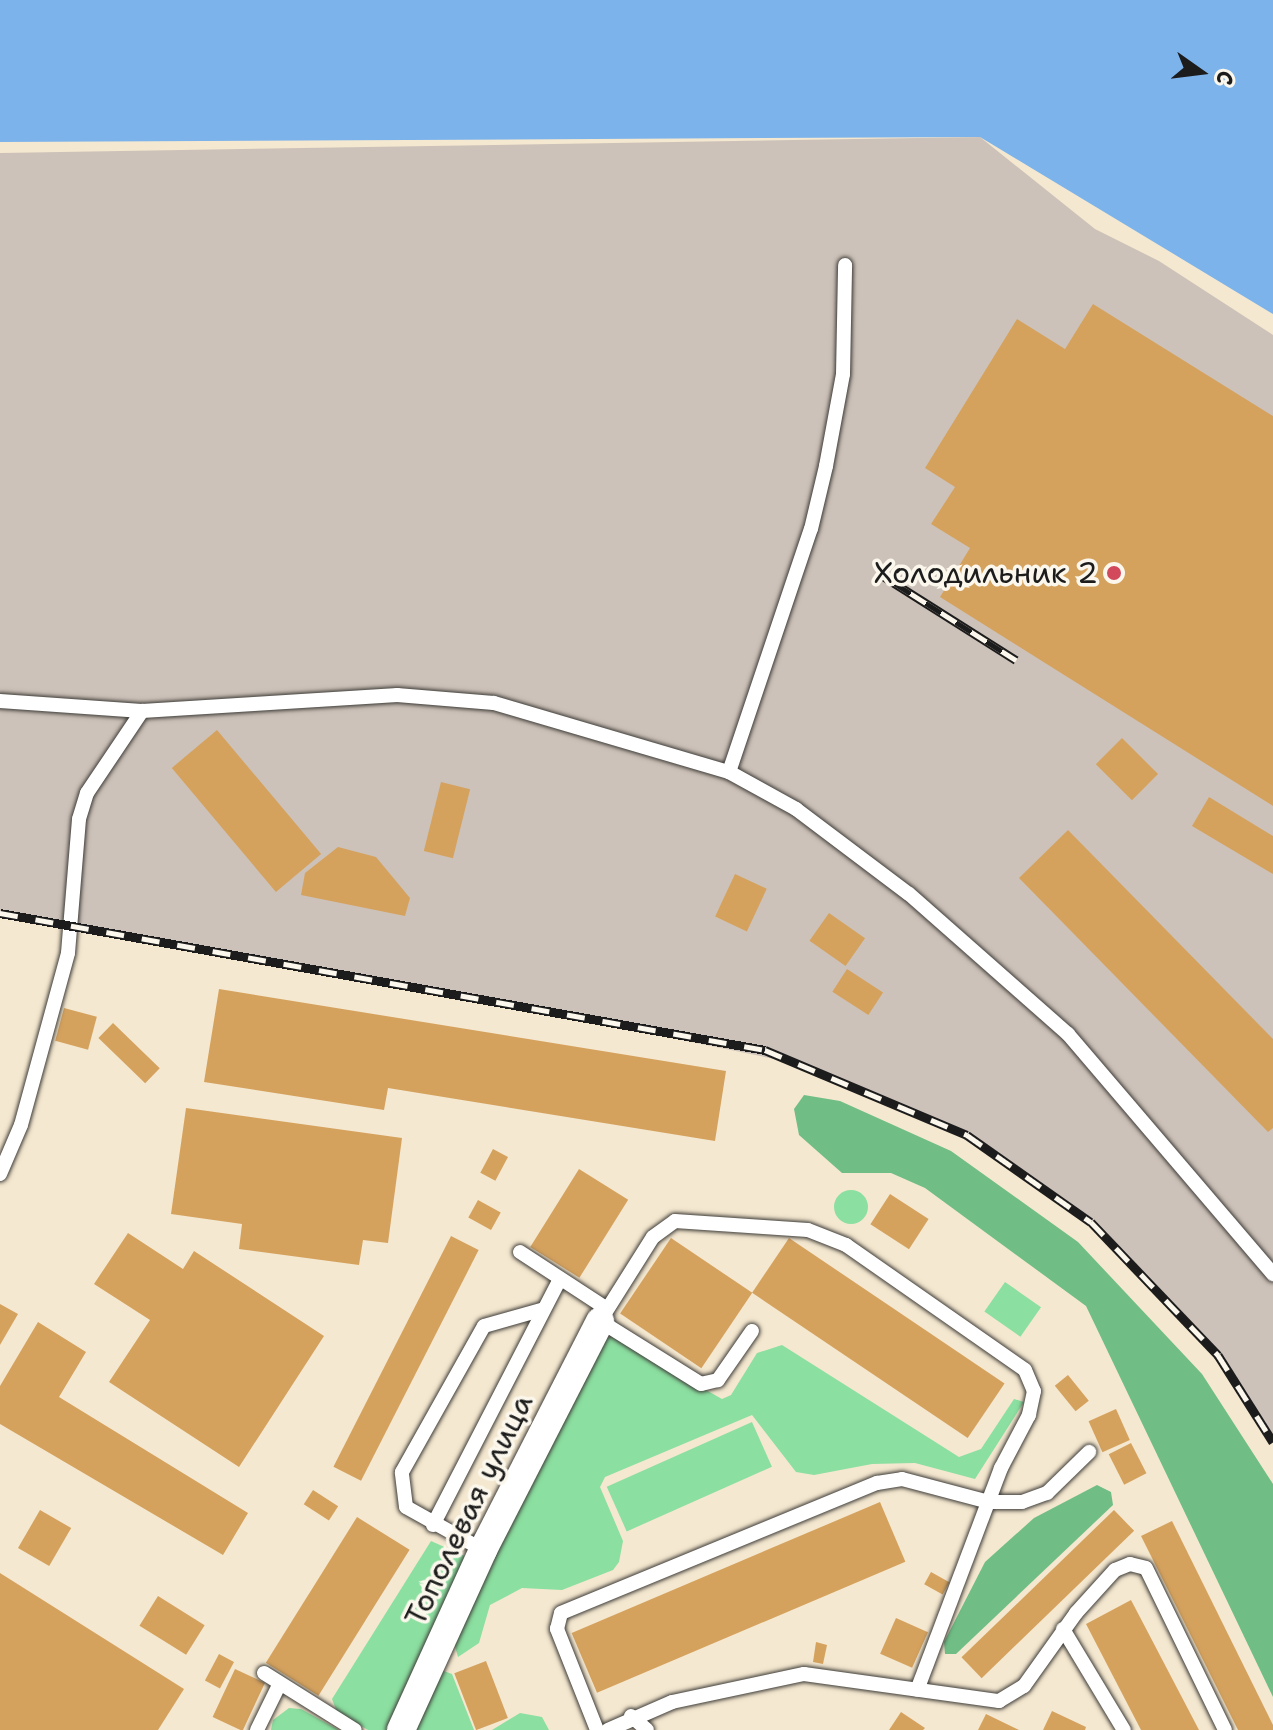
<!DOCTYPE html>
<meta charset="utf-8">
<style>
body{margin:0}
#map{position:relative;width:1273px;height:1730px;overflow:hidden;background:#f5e8d0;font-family:"Shantell Sans",sans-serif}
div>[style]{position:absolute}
.industrial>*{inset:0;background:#cdc2b9}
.green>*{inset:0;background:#8bdfa0;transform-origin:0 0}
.round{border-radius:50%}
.forest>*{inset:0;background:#70be86}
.water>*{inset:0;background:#7cb3eb}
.building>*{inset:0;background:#d5a25e;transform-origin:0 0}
.roads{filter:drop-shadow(0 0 2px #3d3b37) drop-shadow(0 0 2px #3d3b37)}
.service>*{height:14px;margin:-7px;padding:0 7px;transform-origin:7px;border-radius:7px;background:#fff}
.minor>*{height:28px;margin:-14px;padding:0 14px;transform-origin:14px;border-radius:14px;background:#fff}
.rail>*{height:9px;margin-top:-4.5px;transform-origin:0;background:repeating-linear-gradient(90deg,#fbf7ec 0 18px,#1c1c1c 0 36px);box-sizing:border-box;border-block:2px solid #1c1c1c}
.dots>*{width:22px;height:22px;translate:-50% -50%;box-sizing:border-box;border:4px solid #fbf7ec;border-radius:50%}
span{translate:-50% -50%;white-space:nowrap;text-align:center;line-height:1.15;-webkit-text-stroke:7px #fbf7ec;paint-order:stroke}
.poi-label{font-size:30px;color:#1c1c1c}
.right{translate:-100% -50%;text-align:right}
.street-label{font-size:30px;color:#1c1c1c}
.north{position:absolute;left:1161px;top:32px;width:80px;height:80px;-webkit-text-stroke:6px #fbf7ec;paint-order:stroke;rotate:104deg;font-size:22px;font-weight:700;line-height:32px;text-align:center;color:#1c1c1c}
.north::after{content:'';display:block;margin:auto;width:28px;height:36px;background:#1c1c1c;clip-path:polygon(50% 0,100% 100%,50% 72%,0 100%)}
</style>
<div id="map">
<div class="industrial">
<i style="clip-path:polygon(980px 137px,1095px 229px,1159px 261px,1273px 335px,1273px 1442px,1218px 1355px,1091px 1222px,967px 1135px,799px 1064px,465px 996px,0 913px,0 153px)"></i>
</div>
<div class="green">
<i class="round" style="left:834px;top:1190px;width:34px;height:34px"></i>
<i style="left:1005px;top:1282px;width:44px;height:36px;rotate:35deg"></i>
<i style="clip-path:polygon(611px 1336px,722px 1399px,731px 1395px,757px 1353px,782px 1345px,959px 1457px,981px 1449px,1014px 1399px,1024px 1402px,975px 1479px,915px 1463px,872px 1464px,814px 1475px,796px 1472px,752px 1415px,605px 1477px,600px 1487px,623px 1541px,619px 1562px,613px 1570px,562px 1590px,522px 1588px,490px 1605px,479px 1643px,458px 1657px,454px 1643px,498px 1547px,601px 1343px)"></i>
<i style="left:752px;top:1422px;width:49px;height:159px;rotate:66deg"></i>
<i style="clip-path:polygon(431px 1541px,467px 1557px,389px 1730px,368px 1730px,337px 1712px,332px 1699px)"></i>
<i style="clip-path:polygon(441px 1670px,452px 1674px,474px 1730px,414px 1730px)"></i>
<i style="clip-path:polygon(289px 1708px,301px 1709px,339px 1730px,271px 1730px,273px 1720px)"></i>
<i style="clip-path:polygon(520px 1713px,542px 1717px,549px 1730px,492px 1730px)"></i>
</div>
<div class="forest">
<i style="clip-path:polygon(804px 1095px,840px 1101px,951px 1151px,1078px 1242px,1202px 1374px,1273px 1484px,1273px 1697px,1086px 1306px,925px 1188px,891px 1173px,842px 1173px,799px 1135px,794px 1109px)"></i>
<i style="clip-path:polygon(1097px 1485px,1111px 1492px,1113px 1505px,956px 1654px,945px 1654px,944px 1642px,985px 1562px,1034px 1518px)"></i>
</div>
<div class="water">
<i style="clip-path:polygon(0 0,1273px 0,1273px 314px,980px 137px,0 142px)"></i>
</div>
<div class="building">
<i style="clip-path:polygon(1093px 304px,1273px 416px,1273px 806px,940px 597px,970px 548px,931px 524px,955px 487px,925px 468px,1017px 319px,1065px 349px)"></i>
<i style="left:217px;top:730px;width:162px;height:59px;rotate:50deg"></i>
<i style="left:1122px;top:738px;width:51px;height:37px;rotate:45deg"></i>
<i style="left:441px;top:782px;width:30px;height:71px;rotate:14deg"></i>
<i style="clip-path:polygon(1209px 797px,1273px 836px,1273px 874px,1192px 826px)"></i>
<i style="clip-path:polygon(1068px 830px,1273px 1039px,1273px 1128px,1268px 1132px,1019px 878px)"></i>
<i style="clip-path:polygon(338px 847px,376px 857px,410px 898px,405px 916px,301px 895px,305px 873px)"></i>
<i style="left:735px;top:874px;width:35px;height:47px;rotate:25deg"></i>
<i style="left:829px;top:913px;width:44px;height:34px;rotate:35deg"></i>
<i style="left:847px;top:969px;width:43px;height:27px;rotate:33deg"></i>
<i style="clip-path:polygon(219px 989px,726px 1071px,715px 1141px,388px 1088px,384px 1110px,204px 1082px)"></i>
<i style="left:64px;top:1008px;width:34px;height:34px;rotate:15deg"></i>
<i style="left:113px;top:1023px;width:65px;height:21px;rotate:44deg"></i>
<i style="clip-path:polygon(186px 1108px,402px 1138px,388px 1243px,363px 1240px,359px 1265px,239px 1249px,242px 1224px,171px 1214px)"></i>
<i style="left:493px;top:1149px;width:17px;height:27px;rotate:28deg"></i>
<i style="left:579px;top:1169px;width:58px;height:92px;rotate:32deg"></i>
<i style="left:890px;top:1194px;width:46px;height:36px;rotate:33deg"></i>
<i style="left:478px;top:1200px;width:26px;height:20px;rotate:29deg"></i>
<i style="clip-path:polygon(128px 1233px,183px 1269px,194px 1251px,324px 1336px,239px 1467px,109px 1382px,150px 1320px,94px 1284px)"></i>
<i style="left:451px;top:1236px;width:31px;height:259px;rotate:27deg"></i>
<i style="left:671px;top:1238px;width:98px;height:91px;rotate:34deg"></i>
<i style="left:789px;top:1238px;width:260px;height:66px;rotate:34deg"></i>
<i style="clip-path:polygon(0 1304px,18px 1314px,0 1345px)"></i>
<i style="clip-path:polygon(38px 1322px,86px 1352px,59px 1397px,248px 1513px,223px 1555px,0 1424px,0 1386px)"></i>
<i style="left:1068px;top:1375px;width:33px;height:17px;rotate:51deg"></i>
<i style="left:1116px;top:1409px;width:34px;height:30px;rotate:66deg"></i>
<i style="left:1131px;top:1443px;width:34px;height:25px;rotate:63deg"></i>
<i style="left:313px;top:1490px;width:30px;height:17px;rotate:33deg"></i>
<i style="left:880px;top:1502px;width:65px;height:335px;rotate:67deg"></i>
<i style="left:40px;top:1510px;width:36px;height:44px;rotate:30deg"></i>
<i style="left:1114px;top:1510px;width:29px;height:212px;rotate:46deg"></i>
<i style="left:357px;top:1517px;width:62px;height:172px;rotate:32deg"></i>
<i style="clip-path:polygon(1172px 1521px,1273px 1725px,1273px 1730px,1238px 1730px,1141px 1536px)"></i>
<i style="left:931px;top:1572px;width:21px;height:14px;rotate:29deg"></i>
<i style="clip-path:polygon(0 1573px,184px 1689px,158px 1730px,0 1730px)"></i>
<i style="left:158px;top:1596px;width:55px;height:35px;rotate:32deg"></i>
<i style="clip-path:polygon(1131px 1600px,1199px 1730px,1141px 1730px,1086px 1624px)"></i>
<i style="left:896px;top:1618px;width:35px;height:39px;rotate:24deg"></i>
<i style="clip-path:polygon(816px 1642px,827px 1645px,823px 1664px,813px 1662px)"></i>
<i style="left:219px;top:1654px;width:17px;height:30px;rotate:28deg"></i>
<i style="left:486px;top:1661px;width:61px;height:34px;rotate:69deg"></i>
<i style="left:235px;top:1669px;width:33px;height:53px;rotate:25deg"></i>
<i style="clip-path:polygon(1052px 1711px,1086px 1727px,1085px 1730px,1043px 1730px)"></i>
<i style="clip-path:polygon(901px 1712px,925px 1728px,923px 1730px,889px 1730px)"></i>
<i style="clip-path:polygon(986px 1714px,1019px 1730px,978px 1730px)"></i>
</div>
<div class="roads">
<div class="service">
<i style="left:0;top:701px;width:142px;rotate:4deg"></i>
<i style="left:142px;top:711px;width:256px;rotate:-3.6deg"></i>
<i style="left:397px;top:695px;width:97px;rotate:4.7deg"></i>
<i style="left:494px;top:703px;width:245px;rotate:16.4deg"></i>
<i style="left:729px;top:772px;width:77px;rotate:28.9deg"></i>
<i style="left:796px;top:809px;width:141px;rotate:37deg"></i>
<i style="left:909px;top:894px;width:212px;rotate:41.4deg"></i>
<i style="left:1068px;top:1034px;width:316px;rotate:49.5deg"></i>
<i style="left:729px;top:772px;width:256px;rotate:-71.4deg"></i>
<i style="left:811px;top:529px;width:65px;rotate:-76.6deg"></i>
<i style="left:826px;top:466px;width:94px;rotate:-79.5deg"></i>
<i style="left:843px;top:374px;width:109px;rotate:-88.9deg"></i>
<i style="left:0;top:1174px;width:53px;rotate:-66.8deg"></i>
<i style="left:21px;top:1125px;width:178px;rotate:-74.7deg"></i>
<i style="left:68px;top:953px;width:134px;rotate:-85.3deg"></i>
<i style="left:79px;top:819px;width:27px;rotate:-73deg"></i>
<i style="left:87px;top:793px;width:99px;rotate:-56.1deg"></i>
<i style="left:520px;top:1252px;width:104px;rotate:33.2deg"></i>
<i style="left:752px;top:1331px;width:60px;rotate:124.8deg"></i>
<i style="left:718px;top:1380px;width:17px;rotate:167deg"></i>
<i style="left:701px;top:1384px;width:119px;rotate:-148deg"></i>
<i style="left:600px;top:1321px;width:99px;rotate:-57.8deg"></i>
<i style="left:653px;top:1237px;width:27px;rotate:-36deg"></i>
<i style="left:675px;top:1221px;width:133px;rotate:3.9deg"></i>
<i style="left:808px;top:1230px;width:41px;rotate:21.5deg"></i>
<i style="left:846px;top:1245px;width:218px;rotate:34.9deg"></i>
<i style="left:1025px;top:1370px;width:23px;rotate:67deg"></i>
<i style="left:1034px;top:1391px;width:25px;rotate:102deg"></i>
<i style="left:1029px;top:1415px;width:60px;rotate:117.8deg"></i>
<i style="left:1001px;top:1468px;width:237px;rotate:110.7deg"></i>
<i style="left:433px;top:1525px;width:277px;rotate:-62.7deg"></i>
<i style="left:483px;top:1550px;width:88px;rotate:-150.8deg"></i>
<i style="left:406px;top:1507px;width:35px;rotate:-97deg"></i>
<i style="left:402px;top:1472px;width:167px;rotate:-60.7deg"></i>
<i style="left:484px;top:1326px;width:62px;rotate:-15.8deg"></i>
<i style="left:1063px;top:1629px;width:118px;rotate:58.9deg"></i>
<i style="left:264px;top:1673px;width:107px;rotate:32.1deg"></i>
<i style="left:631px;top:1716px;width:21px;rotate:41deg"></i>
<i style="left:257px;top:1730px;width:52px;rotate:-63.9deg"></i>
<i style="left:597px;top:1730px;width:109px;rotate:-111.6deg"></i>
<i style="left:557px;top:1629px;width:16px;rotate:-76deg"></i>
<i style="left:561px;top:1613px;width:342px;rotate:-22.4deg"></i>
<i style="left:877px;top:1483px;width:25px;rotate:-9deg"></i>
<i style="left:902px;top:1479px;width:90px;rotate:14.8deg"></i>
<i style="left:989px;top:1502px;width:33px"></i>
<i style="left:1022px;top:1502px;width:27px;rotate:-20deg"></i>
<i style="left:1047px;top:1493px;width:59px;rotate:-44.3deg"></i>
<i style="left:608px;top:1730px;width:70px;rotate:-23.6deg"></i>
<i style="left:672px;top:1702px;width:135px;rotate:-12deg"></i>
<i style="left:804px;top:1674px;width:197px;rotate:7.9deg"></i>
<i style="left:999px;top:1701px;width:29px;rotate:-31deg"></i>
<i style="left:1024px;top:1686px;width:90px;rotate:-54.5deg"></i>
<i style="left:1076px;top:1613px;width:58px;rotate:-47.8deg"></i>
<i style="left:1115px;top:1570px;width:16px;rotate:-22deg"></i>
<i style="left:1130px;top:1564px;width:16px;rotate:14deg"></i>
<i style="left:1146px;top:1568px;width:180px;rotate:64deg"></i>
</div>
<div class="minor">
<i style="left:401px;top:1730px;width:198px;rotate:-65.5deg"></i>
<i style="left:483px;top:1550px;width:257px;rotate:-62.9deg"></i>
</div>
</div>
<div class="rail">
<i style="left:880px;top:574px;width:161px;rotate:32.3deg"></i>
<i style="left:0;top:913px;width:777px;rotate:10.15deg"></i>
<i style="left:765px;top:1050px;width:219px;rotate:22.8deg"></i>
<i style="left:967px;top:1135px;width:151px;rotate:35.1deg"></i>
<i style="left:1091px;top:1222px;width:184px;rotate:46.3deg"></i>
<i style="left:1218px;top:1355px;width:103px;rotate:57.7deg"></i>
</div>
<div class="dots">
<i style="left:1114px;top:573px;background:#d1495b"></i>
</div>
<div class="poi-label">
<span class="right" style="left:1098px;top:573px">Холодильник 2</span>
</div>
<div class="street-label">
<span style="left:469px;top:1510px;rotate:-64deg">Тополевая улица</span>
</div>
<div class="north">С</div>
</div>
